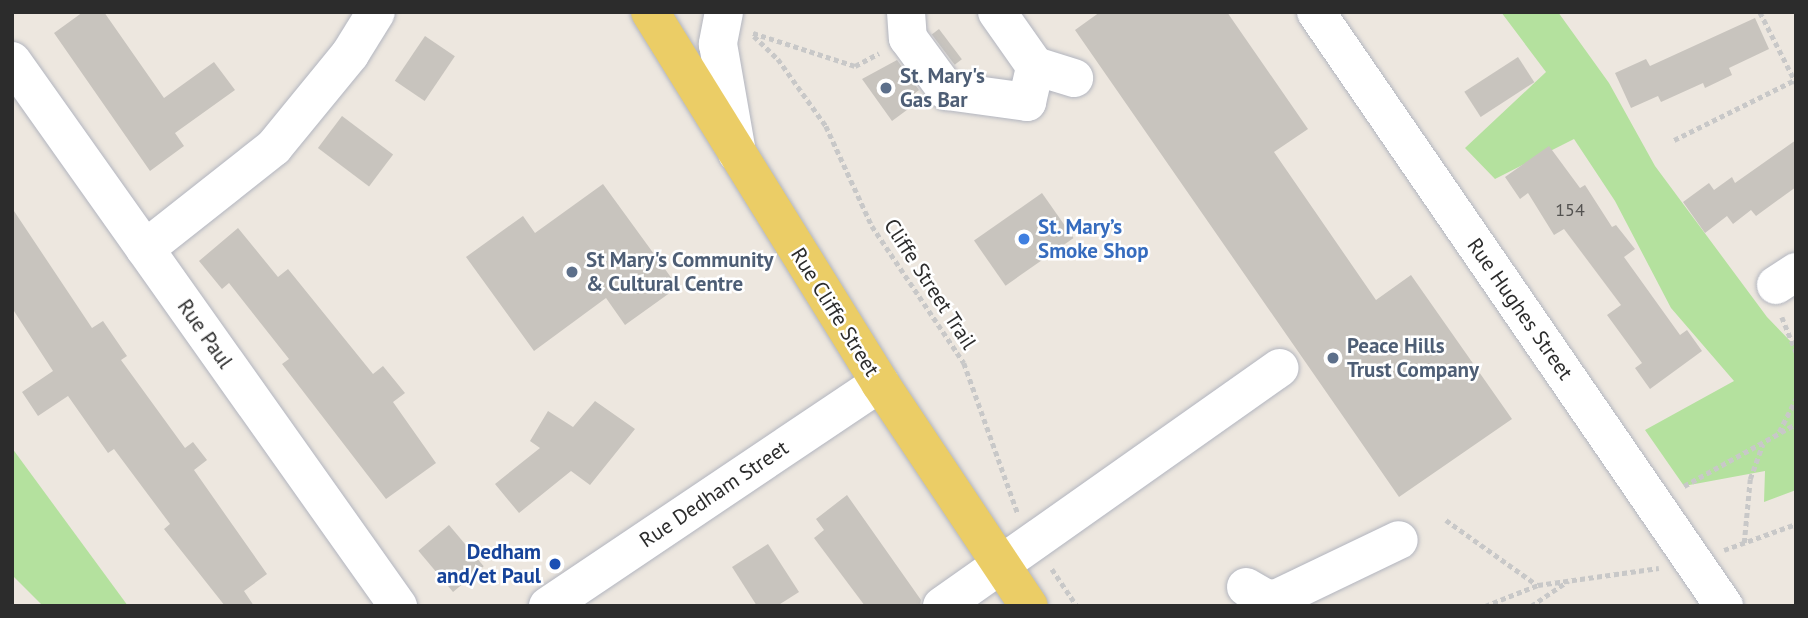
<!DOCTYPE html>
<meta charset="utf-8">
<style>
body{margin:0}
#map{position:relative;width:1808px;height:618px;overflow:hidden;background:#ede7df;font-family:"PT Sans",sans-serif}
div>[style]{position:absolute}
.green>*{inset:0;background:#b4e19e}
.building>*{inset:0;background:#c8c4be;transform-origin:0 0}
.path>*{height:4.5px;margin-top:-2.25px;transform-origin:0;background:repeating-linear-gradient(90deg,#c8c8c8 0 5px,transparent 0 8.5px)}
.roads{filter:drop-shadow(0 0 2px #b2b5bf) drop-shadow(0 0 2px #b2b5bf)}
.minor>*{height:38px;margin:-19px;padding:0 19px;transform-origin:19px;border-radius:19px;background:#fff}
.major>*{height:38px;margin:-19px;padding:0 19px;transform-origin:19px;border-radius:19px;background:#ebcd66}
.dots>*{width:19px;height:19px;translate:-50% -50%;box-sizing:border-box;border:4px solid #fff;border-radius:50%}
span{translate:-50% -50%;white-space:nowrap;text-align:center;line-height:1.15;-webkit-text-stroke:5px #fff;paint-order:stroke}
.number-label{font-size:18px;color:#535250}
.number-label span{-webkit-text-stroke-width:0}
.service-label{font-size:21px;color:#4e5e75;font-weight:700}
.left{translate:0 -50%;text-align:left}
.shop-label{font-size:21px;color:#366cbe;font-weight:700}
.street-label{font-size:21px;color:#2c2c2c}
.transit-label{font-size:21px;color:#164399;font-weight:700}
.right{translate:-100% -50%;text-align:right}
.frame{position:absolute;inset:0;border:14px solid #2c2c2c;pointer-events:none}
</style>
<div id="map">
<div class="green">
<i style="clip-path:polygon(1501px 12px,1558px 12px,1609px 83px,1655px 166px,1767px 317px,1796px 347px,1796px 490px,1764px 502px,1765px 471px,1684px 486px,1645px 430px,1734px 381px,1671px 308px,1615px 201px,1574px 139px,1495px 179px,1465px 148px,1546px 72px)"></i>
<i style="clip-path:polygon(12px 448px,128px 606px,43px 606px,12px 575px)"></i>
</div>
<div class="building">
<i style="clip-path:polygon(83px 12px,104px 12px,164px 98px,214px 62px,235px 90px,175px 133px,184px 146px,150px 171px,54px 33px)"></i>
<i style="clip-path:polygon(1100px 12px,1227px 12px,1308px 129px,1274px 152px,1376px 300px,1411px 275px,1512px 419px,1399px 497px,1075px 30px)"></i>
<i style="clip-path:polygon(1755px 18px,1769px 49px,1729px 68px,1732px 75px,1705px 88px,1703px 83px,1661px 102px,1658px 96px,1631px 108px,1615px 73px,1646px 59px,1650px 66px)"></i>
<i style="left:939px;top:29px;width:38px;height:9px;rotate:53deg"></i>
<i style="left:425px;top:36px;width:36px;height:54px;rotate:34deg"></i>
<i style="left:1518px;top:57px;width:30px;height:64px;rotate:57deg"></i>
<i style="clip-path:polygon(897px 60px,919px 90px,910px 97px,915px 104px,892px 121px,862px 79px)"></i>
<i style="left:342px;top:116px;width:64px;height:40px;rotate:37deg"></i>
<i style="clip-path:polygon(1796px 140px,1796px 187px,1756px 216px,1751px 210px,1733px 224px,1727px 216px,1705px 233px,1683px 202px,1709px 183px,1714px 190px,1732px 177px,1735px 183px)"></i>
<i style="clip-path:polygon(1549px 146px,1580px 188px,1585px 185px,1612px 227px,1616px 225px,1635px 249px,1624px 257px,1680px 335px,1687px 330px,1702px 351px,1650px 389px,1635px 368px,1642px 363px,1607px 315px,1621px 305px,1564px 229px,1554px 235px,1528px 193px,1520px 199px,1505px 177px)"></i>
<i style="clip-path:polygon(603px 184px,678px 287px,625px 325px,606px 298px,534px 351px,466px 257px,523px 216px,535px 233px)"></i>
<i style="left:1042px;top:193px;width:55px;height:83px;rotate:55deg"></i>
<i style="clip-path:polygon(12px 208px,92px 328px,103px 321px,127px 356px,121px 360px,185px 448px,193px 442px,207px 460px,194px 470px,267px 574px,244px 591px,254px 606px,225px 606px,164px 529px,170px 524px,114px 449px,108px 453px,68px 396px,38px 416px,22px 392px,53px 371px,12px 308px)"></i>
<i style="clip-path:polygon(238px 228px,278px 277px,288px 269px,373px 374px,383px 366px,405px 393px,393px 402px,436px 463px,386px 499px,282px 364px,289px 359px,229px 283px,222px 289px,199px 261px)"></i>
<i style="clip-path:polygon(595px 401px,635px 429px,590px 485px,571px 471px,519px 513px,495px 484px,540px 448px,530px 441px,548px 411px,573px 427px)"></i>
<i style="clip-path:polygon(847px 495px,921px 600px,920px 606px,865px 606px,814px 538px,824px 530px,816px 519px)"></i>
<i style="left:449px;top:525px;width:54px;height:40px;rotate:50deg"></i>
<i style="clip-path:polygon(768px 544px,799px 592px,777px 606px,757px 606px,732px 567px)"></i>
</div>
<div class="path">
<i style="left:1760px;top:12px;width:80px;rotate:63.1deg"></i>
<i style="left:753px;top:33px;width:107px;rotate:17.9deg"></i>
<i style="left:855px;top:66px;width:27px;rotate:-28deg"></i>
<i style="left:754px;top:36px;width:33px;rotate:44deg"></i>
<i style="left:778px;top:59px;width:82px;rotate:54.4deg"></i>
<i style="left:826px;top:126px;width:110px;rotate:65.3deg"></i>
<i style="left:872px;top:226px;width:165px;rotate:56.1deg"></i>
<i style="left:964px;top:363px;width:160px;rotate:70.3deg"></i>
<i style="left:1674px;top:140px;width:133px;rotate:-26.4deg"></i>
<i style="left:1782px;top:317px;width:38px;rotate:68deg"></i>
<i style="left:1779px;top:432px;width:38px;rotate:-63deg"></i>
<i style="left:1684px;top:486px;width:128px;rotate:-29deg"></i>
<i style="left:1446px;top:520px;width:112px;rotate:35.5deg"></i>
<i style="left:1744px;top:543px;width:64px;rotate:-84.6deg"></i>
<i style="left:1750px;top:479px;width:37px;rotate:-70deg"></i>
<i style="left:1724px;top:550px;width:77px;rotate:-19.9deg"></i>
<i style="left:1052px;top:569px;width:45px;rotate:56deg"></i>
<i style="left:1485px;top:606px;width:57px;rotate:-21.6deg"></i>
<i style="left:1538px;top:585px;width:122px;rotate:-8deg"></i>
<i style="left:1531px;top:606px;width:45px;rotate:-34deg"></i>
</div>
<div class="roads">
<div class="minor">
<i style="left:724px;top:12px;width:33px;rotate:101deg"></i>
<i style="left:718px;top:44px;width:111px;rotate:80.1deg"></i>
<i style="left:906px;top:12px;width:26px;rotate:86deg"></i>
<i style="left:908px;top:38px;width:66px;rotate:53.7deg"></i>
<i style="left:947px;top:91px;width:81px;rotate:7.8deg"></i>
<i style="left:1027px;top:102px;width:37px;rotate:-77deg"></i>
<i style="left:1035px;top:66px;width:41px;rotate:17.1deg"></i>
<i style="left:997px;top:12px;width:66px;rotate:54.9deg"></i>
<i style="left:1316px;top:12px;width:721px;rotate:55.52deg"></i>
<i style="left:12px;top:61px;width:668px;rotate:54.69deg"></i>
<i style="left:145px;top:249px;width:164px;rotate:-38.3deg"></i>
<i style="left:274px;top:147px;width:120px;rotate:-50.7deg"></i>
<i style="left:350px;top:54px;width:49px;rotate:-58.2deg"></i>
<i style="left:1776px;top:285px;width:24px;rotate:-33deg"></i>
<i style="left:1246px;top:587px;width:22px;rotate:30deg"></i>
<i style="left:1265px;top:598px;width:11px;rotate:5deg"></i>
<i style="left:1276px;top:599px;width:136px;rotate:-25.6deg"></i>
<i style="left:548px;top:606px;width:400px;rotate:-33.9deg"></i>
<i style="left:942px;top:606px;width:413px;rotate:-35.2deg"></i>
</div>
<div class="major">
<i style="left:650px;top:12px;width:437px;rotate:58.2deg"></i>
<i style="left:880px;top:383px;width:268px;rotate:56.3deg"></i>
</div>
</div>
<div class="dots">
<i style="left:886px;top:88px;background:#5c6f8a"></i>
<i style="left:1024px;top:239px;background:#3f7fe0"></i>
<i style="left:572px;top:272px;background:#5c6f8a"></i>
<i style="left:1333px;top:358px;background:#5c6f8a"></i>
<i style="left:555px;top:564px;background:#1a4fb4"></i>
</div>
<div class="number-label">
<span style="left:1570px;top:210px">154</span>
</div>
<div class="service-label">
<span class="left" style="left:900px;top:88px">St. Mary's<br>Gas Bar</span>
<span class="left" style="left:586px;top:272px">St Mary's Community<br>&amp; Cultural Centre</span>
<span class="left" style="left:1347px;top:358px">Peace Hills<br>Trust Company</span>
</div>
<div class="shop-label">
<span class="left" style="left:1038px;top:239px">St. Mary’s<br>Smoke Shop</span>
</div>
<div class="street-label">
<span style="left:930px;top:284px;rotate:57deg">Cliffe Street Trail</span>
<span style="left:1520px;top:309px;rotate:55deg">Rue Hughes Street</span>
<span style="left:835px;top:312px;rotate:58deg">Rue Cliffe Street</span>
<span style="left:205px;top:334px;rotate:55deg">Rue Paul</span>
<span style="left:714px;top:494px;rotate:-34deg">Rue Dedham Street</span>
</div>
<div class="transit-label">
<span class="right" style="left:541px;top:564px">Dedham<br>and/et Paul</span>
</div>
<div class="frame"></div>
</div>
